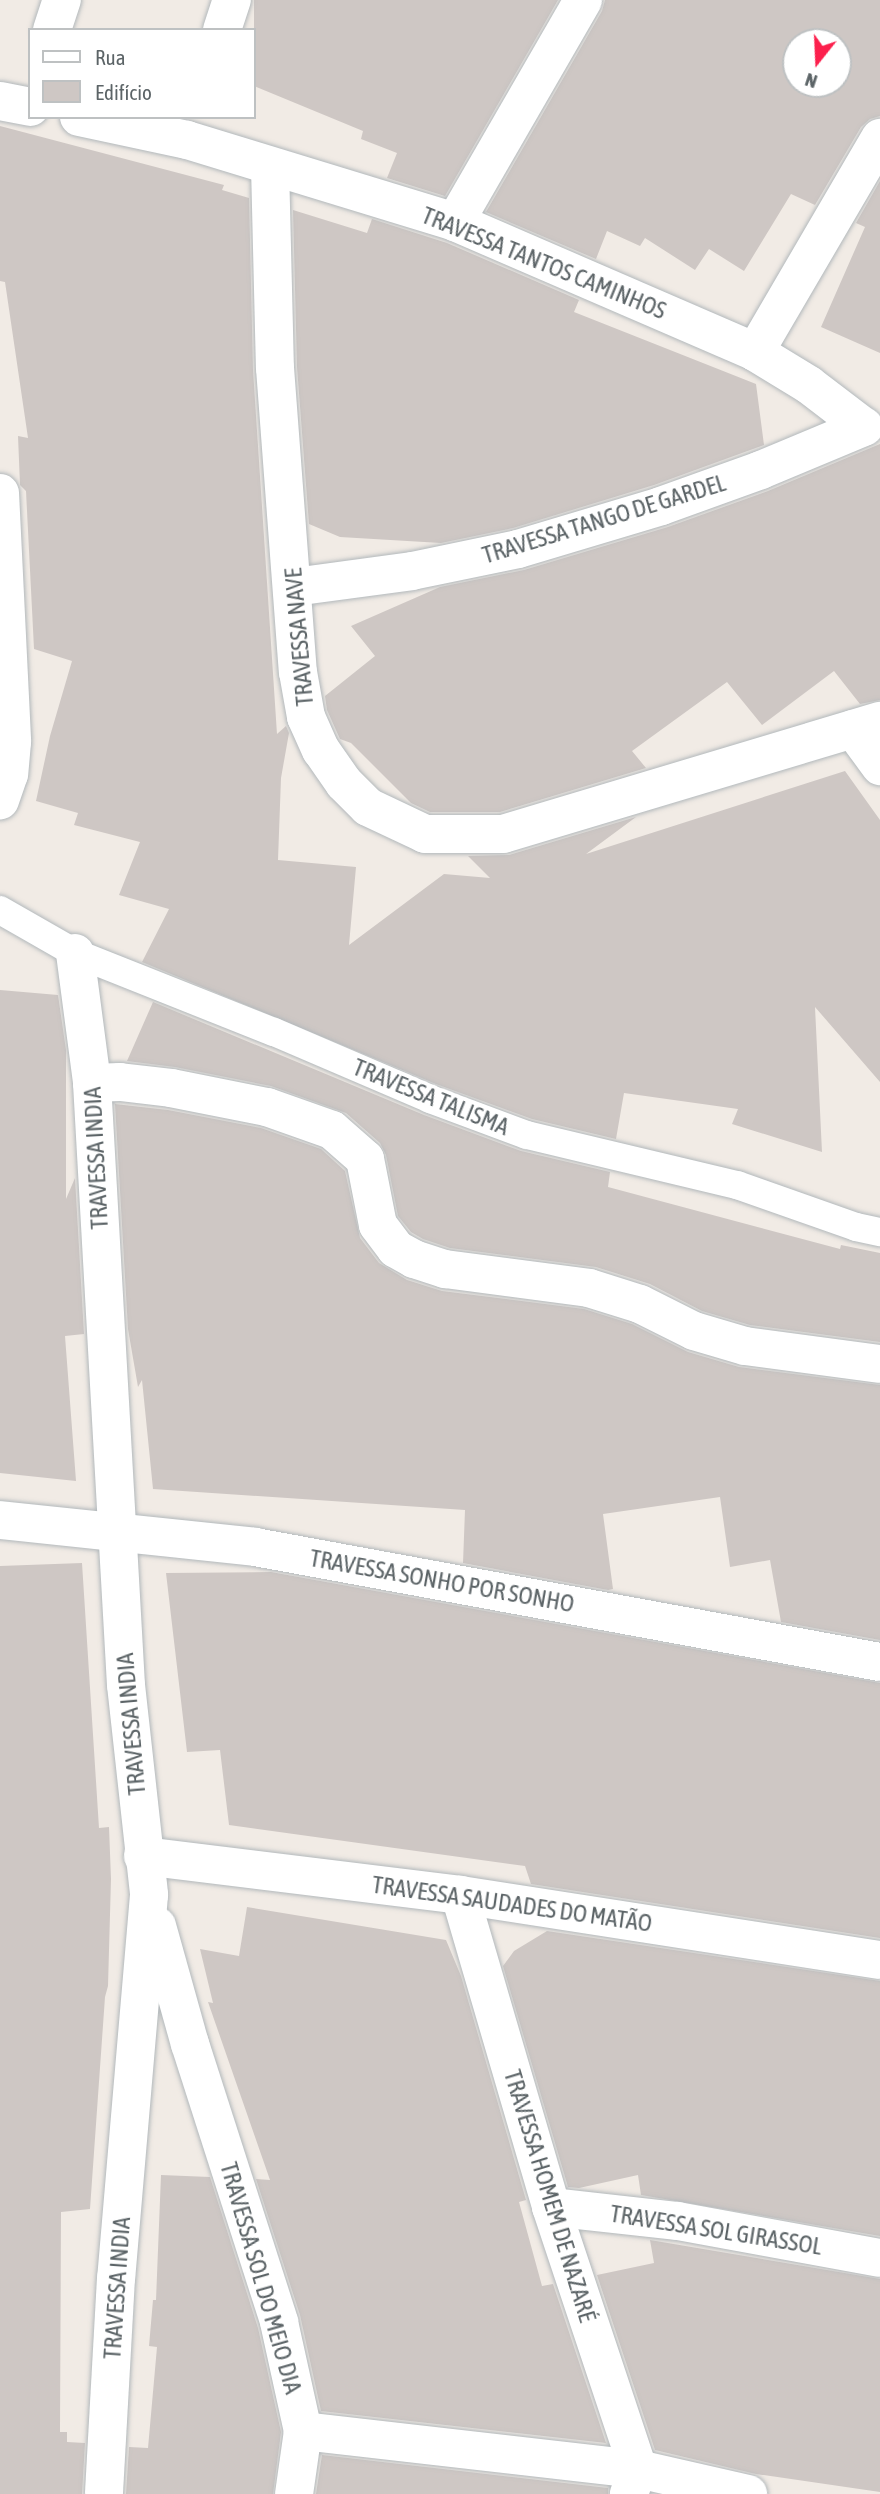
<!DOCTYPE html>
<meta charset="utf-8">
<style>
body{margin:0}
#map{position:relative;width:880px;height:2494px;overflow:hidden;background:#f1ebe5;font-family:"Asap Condensed",sans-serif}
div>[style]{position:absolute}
.building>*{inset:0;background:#cec7c4}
.roads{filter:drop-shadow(0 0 2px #b2b8bb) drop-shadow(0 0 2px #b2b8bb)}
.service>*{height:28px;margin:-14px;padding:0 14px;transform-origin:14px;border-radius:14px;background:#fff}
.minor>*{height:38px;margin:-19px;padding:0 19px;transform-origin:19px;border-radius:19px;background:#fff}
span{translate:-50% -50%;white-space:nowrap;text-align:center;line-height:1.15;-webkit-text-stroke:7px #fff;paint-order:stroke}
.street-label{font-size:24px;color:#5c6467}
.legend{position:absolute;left:28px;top:28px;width:228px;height:91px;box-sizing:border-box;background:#fff;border:2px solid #bec1c2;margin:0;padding:9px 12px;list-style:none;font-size:21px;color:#5c6467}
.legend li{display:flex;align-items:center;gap:14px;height:35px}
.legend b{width:35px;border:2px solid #bec1c2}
.north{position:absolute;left:782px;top:28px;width:70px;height:70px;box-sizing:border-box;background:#fff;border:2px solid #bec1c2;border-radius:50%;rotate:198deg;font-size:19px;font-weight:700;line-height:28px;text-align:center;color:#5c6467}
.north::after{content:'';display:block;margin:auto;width:24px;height:32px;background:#fc204d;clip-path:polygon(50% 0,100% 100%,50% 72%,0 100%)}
</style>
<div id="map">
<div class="building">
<i style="clip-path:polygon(254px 0,558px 0,445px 196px,387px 178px,397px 153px,361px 139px,363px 131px,254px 86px)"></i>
<i style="clip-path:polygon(evenodd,605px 0,880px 0,880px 116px,870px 119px,861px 127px,815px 205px,791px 194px,744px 271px,709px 249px,695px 270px,645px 238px,640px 246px,607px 231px,596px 259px,486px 212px,602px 11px,605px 0,796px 42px,838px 42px,838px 84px,796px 84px,796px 42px)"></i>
<i style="clip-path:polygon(0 126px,224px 185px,222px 190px,249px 198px,253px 370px,277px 734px,286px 726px,289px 733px,281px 778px,278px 860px,356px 867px,349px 945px,444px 874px,490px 878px,468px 856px,509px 855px,636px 817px,586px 854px,845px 771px,880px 820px,880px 1082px,815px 1007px,822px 1152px,732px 1124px,738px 1109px,624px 1093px,616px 1139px,532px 1119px,436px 1084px,142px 962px,169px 909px,119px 895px,140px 842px,74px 825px,78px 813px,36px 801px,50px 736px,72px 661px,34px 649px,26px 491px,20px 485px,18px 436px,28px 438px,5px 282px,0 281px)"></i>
<i style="clip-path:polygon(880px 181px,880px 353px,821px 327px,865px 227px,856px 223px)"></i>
<i style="clip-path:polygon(293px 210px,367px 233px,372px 219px,447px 243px,579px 300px,574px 312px,756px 384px,764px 445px,654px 485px,513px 528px,441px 543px,340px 537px,309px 524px,297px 367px)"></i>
<i style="clip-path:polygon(880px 444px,880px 700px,860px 704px,834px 671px,762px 725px,727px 682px,632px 751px,646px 768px,500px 812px,430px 812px,411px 803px,351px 743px,340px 739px,327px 710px,325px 696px,375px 656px,351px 626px,440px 587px,524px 570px,668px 527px,768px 491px)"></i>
<i style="clip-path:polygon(0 990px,58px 995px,66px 1050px,66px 1199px,75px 1178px,84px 1334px,65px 1336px,76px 1481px,0 1473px)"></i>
<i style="clip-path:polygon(153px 1002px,424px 1115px,521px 1151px,610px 1172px,608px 1187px,840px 1249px,841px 1245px,880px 1253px,880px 1342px,750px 1325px,702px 1311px,650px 1284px,596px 1267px,450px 1248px,423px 1239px,411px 1232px,398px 1216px,386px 1155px,380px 1143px,346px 1113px,271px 1086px,175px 1067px,127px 1061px)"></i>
<i style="clip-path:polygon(115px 1104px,168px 1110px,261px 1128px,321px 1149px,345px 1171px,360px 1238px,379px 1263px,407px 1280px,442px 1291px,584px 1309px,632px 1324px,688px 1352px,739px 1367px,880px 1385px,880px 1640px,781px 1622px,770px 1560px,730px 1567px,720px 1497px,603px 1514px,613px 1589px,608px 1590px,463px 1563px,465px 1510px,153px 1489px,142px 1380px,138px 1387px,128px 1329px)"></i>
<i style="clip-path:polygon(82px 1563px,99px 1828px,109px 1827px,111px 1879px,108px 1986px,105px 1997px,90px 2209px,61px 2212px,60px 2432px,67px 2432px,67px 2442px,85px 2443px,82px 2494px,0 2494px,0 1566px)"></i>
<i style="clip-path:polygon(271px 1572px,880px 1683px,880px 1938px,531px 1884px,525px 1866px,229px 1825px,220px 1750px,187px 1752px,166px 1573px)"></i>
<i style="clip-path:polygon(247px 1907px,446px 1940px,461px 1976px,526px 2200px,519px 2202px,542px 2286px,553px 2284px,606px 2443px,321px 2411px,300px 2315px,256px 2179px,270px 2180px,208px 2002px,213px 2003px,200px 1949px,239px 1956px)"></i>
<i style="clip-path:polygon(547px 1931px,880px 1981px,880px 2236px,641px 2195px,638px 2175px,579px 2188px,568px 2187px,503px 1966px,514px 1951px)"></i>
<i style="clip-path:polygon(161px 2175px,210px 2177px,258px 2328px,281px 2432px,273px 2494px,126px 2494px,129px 2447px,148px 2448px,157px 2347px,149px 2346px,153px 2300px,156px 2300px)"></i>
<i style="clip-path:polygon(650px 2240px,880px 2279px,880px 2492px,756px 2474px,655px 2450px,597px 2275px,654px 2263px)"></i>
<i style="clip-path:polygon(322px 2455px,608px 2488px,608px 2494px,316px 2494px)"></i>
</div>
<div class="roads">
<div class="service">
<i style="left:0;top:910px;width:86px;rotate:29.8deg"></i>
<i style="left:75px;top:953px;width:214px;rotate:21.7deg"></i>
<i style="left:274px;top:1032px;width:170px;rotate:23.2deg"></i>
<i style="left:430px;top:1099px;width:103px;rotate:20.4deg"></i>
<i style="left:527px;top:1135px;width:216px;rotate:13.4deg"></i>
<i style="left:737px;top:1185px;width:126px;rotate:19.4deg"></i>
<i style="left:856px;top:1227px;width:25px;rotate:12deg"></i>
</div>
<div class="minor">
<i style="left:52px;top:30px;width:32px;rotate:-72deg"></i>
<i style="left:222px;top:30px;width:32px;rotate:-72deg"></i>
<i style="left:0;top:101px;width:31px;rotate:11deg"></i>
<i style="left:79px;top:117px;width:110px;rotate:12deg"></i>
<i style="left:187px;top:140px;width:280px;rotate:17deg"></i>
<i style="left:455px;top:222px;width:327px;rotate:23.4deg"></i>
<i style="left:755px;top:352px;width:63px;rotate:31.4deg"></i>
<i style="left:809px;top:385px;width:69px;rotate:37.4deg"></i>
<i style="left:270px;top:166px;width:202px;rotate:88.6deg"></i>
<i style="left:275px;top:368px;width:305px;rotate:85.7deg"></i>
<i style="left:298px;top:672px;width:46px;rotate:79.9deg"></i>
<i style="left:306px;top:717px;width:36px;rotate:66deg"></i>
<i style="left:321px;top:750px;width:40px;rotate:55.1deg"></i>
<i style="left:344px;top:783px;width:34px;rotate:45deg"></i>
<i style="left:368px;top:807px;width:63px;rotate:25.3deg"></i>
<i style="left:425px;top:834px;width:78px"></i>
<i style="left:503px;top:834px;width:394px;rotate:-16.7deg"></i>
<i style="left:455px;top:222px;width:256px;rotate:-60deg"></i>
<i style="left:755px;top:352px;width:248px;rotate:-59.7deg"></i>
<i style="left:0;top:493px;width:249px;rotate:87.2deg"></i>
<i style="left:12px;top:742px;width:32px;rotate:95deg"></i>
<i style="left:9px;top:774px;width:28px;rotate:109deg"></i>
<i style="left:294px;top:587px;width:119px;rotate:-7.7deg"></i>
<i style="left:412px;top:571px;width:108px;rotate:-11.7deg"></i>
<i style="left:518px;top:549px;width:149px;rotate:-16.7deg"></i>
<i style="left:661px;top:506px;width:106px;rotate:-19.8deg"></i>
<i style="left:761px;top:470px;width:112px;rotate:-22.7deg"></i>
<i style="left:853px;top:729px;width:46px;rotate:53.9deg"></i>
<i style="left:75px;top:953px;width:131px;rotate:82.5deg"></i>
<i style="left:92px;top:1083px;width:603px;rotate:86.77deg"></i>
<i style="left:126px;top:1685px;width:211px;rotate:83.7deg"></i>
<i style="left:149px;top:1895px;width:384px;rotate:94.9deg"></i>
<i style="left:116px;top:2278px;width:216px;rotate:93.2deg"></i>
<i style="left:92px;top:1083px;width:28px;rotate:-2deg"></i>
<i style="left:120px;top:1082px;width:51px;rotate:6.7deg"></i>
<i style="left:171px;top:1088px;width:98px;rotate:11.2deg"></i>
<i style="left:267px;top:1107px;width:69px;rotate:19.5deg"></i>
<i style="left:332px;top:1130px;width:44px;rotate:41.3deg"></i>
<i style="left:365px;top:1159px;width:67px;rotate:78.9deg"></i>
<i style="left:378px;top:1225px;width:30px;rotate:53deg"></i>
<i style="left:396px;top:1249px;width:21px;rotate:29deg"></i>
<i style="left:414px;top:1259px;width:33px;rotate:18deg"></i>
<i style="left:445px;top:1269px;width:145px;rotate:7.5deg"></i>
<i style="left:589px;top:1288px;width:53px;rotate:17.4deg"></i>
<i style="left:640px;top:1304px;width:60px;rotate:26.6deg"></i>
<i style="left:694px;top:1331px;width:53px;rotate:16.4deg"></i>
<i style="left:745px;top:1346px;width:136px;rotate:7.6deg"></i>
<i style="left:0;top:1520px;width:256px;rotate:6deg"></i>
<i style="left:255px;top:1547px;width:635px;rotate:10.43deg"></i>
<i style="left:143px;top:1856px;width:319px;rotate:7deg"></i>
<i style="left:460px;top:1895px;width:425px;rotate:8.8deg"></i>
<i style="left:460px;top:1895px;width:325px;rotate:73.7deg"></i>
<i style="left:551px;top:2207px;width:276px;rotate:71.6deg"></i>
<i style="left:638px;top:2469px;width:27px;rotate:110deg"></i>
<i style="left:157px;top:1926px;width:123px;rotate:74.4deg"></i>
<i style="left:190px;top:2044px;width:292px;rotate:72.2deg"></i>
<i style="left:279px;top:2322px;width:112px;rotate:77.6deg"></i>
<i style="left:303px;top:2431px;width:64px;rotate:98.1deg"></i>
<i style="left:551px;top:2207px;width:128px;rotate:6.3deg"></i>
<i style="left:678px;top:2221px;width:205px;rotate:10.4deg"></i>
<i style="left:303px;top:2431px;width:337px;rotate:6.5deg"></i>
<i style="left:638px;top:2469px;width:113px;rotate:12.8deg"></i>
</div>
</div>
<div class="street-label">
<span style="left:544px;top:263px;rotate:22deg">TRAVESSA TANTOS CAMINHOS</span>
<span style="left:604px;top:519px;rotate:-17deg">TRAVESSA TANGO DE GARDEL</span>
<span style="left:299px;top:637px;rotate:-95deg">TRAVESSA NAVE</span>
<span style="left:431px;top:1097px;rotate:22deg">TRAVESSA TALISMA</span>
<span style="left:96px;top:1158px;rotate:-93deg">TRAVESSA INDIA</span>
<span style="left:442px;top:1581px;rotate:10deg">TRAVESSA SONHO POR SONHO</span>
<span style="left:131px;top:1724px;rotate:-95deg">TRAVESSA INDIA</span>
<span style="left:512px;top:1904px;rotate:8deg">TRAVESSA SAUDADES DO MATÃO</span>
<span style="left:550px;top:2196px;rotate:73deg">TRAVESSA HOMEM DE NAZARÉ</span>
<span style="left:716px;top:2230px;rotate:9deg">TRAVESSA SOL GIRASSOL</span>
<span style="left:261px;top:2278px;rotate:74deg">TRAVESSA SOL DO MEIO DIA</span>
<span style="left:117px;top:2288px;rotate:-86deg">TRAVESSA INDIA</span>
</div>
<ul class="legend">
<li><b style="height:9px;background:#fff"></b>Rua</li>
<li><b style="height:19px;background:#cec7c4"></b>Edifício</li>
</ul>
<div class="north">N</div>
</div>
